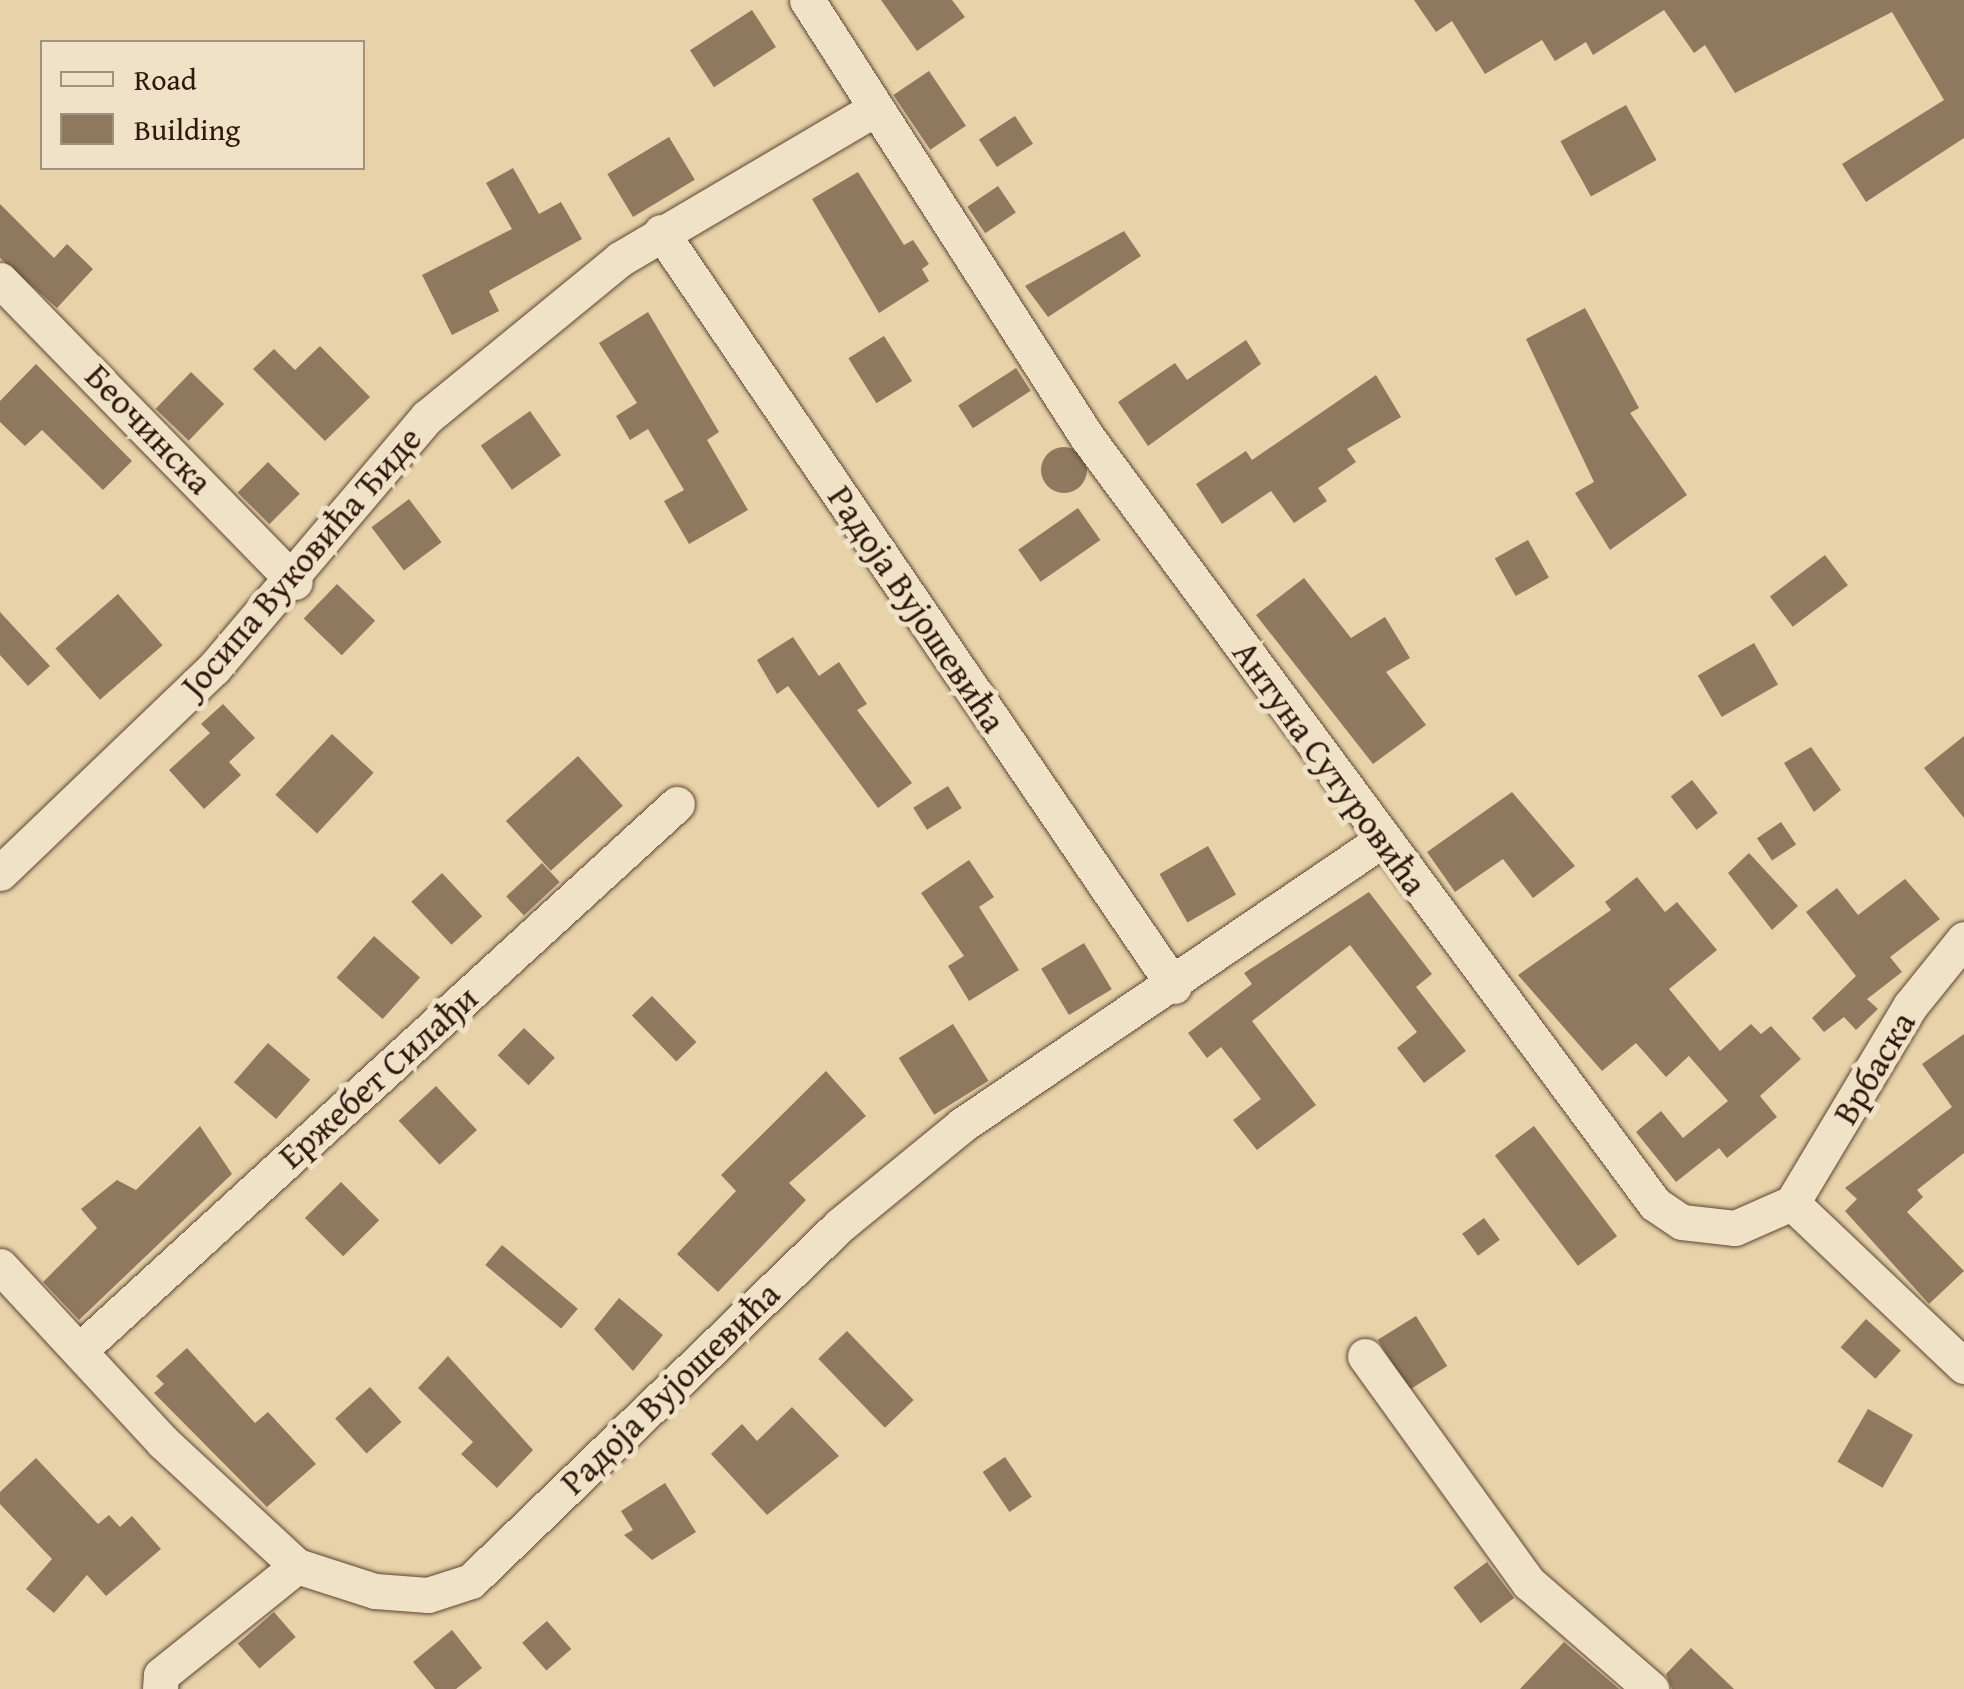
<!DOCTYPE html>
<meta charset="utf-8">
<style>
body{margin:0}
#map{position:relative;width:1964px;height:1689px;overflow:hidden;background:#e8d2a9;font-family:"Gentium Book Plus",serif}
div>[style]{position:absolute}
.building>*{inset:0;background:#8f795e;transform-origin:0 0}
.round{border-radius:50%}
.roads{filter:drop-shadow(0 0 2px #5d4634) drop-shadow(0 0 2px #5d4634)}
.street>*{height:35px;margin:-17.5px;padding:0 17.5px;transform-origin:17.5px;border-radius:17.5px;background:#f0e2c7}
span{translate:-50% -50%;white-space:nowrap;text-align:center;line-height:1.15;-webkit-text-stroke:10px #f0e2c7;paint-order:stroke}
.street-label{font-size:35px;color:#2f180d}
.legend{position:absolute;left:40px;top:40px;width:325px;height:130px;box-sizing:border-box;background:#f0e2c7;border:2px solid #a3917d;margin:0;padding:12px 18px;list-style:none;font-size:30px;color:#2f180d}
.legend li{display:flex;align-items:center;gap:20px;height:50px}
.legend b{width:50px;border:2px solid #a3917d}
</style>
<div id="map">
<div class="building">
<i style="clip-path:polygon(881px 0,952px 0,965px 17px,917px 51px)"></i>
<i style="clip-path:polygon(1414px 0,1964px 0,1964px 138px,1866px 202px,1842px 164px,1944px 100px,1892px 12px,1735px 93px,1705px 45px,1694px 53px,1664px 10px,1593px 55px,1586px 42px,1555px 61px,1542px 40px,1485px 74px,1452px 21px,1436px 32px)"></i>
<i style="left:752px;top:10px;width:44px;height:74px;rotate:57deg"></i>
<i style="left:929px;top:71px;width:66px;height:43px;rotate:56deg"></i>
<i style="left:1626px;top:105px;width:63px;height:75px;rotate:61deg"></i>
<i style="left:1015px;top:116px;width:33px;height:43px;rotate:57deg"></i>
<i style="left:669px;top:137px;width:50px;height:72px;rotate:59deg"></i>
<i style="clip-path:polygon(513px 168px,539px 214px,561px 202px,582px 239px,489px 291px,499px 311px,452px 335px,422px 275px,512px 229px,486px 183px)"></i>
<i style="clip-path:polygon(858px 172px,904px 245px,913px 240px,929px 264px,922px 269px,929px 281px,879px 313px,812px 199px)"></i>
<i style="left:998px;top:186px;width:32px;height:37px;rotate:56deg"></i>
<i style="clip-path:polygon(0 204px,54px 258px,67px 244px,93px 269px,57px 308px,0 258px)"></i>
<i style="clip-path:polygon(1124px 231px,1141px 256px,1048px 317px,1025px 286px)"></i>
<i style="clip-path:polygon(1585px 308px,1639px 408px,1630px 413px,1687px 495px,1610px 550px,1575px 493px,1594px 482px,1526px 339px)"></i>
<i style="clip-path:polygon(648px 312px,719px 432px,707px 440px,748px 510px,689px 544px,664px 501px,684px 490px,648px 429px,630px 440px,616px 416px,637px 403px,599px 343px)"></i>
<i style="left:884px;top:336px;width:53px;height:42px;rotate:58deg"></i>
<i style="clip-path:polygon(1246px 340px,1261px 364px,1148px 446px,1118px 402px,1175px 363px,1187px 380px)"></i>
<i style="clip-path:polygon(320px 346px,370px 397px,325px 441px,253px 369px,274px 349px,295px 370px)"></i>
<i style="clip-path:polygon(36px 364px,132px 461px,103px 490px,42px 430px,25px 446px,0 422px,0 401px)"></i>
<i style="left:1016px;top:368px;width:27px;height:69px;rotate:57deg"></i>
<i style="left:191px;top:372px;width:46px;height:51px;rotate:44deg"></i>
<i style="clip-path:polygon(1376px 375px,1401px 417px,1347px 449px,1356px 462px,1318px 488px,1327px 501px,1294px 523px,1271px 491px,1222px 524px,1196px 484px,1246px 451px,1252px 460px)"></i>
<i style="left:530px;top:411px;width:54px;height:60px;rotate:55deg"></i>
<i class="round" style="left:1041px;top:447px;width:46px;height:46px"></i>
<i style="left:268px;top:462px;width:45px;height:43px;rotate:45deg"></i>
<i style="left:409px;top:499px;width:54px;height:47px;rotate:53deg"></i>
<i style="left:1078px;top:508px;width:39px;height:73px;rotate:55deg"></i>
<i style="left:1528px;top:540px;width:43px;height:38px;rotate:61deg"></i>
<i style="left:1825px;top:555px;width:38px;height:69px;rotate:53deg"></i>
<i style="clip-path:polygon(1304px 578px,1351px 638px,1385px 617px,1410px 658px,1386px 672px,1426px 725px,1373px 764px,1256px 615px)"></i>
<i style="left:337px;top:584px;width:53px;height:48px;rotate:44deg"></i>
<i style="left:118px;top:594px;width:68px;height:83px;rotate:49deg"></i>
<i style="clip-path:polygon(0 612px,50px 666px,28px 686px,0 655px)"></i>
<i style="clip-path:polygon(793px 637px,819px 676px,839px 662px,867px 704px,857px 710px,912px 783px,878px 808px,788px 686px,777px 694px,757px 660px)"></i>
<i style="left:1754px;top:643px;width:48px;height:65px;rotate:60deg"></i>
<i style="clip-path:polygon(223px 704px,255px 738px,229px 762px,241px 775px,204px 809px,169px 770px,210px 733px,201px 724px)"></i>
<i style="left:332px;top:734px;width:57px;height:83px;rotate:43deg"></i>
<i style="clip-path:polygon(1964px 736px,1964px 818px,1924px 768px)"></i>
<i style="clip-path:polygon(1811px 747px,1841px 790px,1814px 812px,1784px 763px)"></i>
<i style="left:578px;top:756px;width:67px;height:97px;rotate:48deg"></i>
<i style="left:1692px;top:780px;width:42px;height:27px;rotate:52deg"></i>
<i style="left:948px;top:786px;width:26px;height:41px;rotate:58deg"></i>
<i style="clip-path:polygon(1512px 792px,1575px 866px,1533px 898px,1503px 859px,1455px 892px,1427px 852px)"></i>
<i style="left:1781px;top:822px;width:27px;height:29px;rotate:56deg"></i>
<i style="left:1208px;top:846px;width:56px;height:56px;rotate:60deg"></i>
<i style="clip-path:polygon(1749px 853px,1798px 906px,1772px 930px,1728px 873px)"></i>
<i style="clip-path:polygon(969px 860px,994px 897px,979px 907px,1019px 970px,969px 1001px,948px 966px,964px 956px,921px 893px)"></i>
<i style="left:542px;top:863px;width:26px;height:49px;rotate:47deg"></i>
<i style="left:442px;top:873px;width:59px;height:42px;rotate:47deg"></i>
<i style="clip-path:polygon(1637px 877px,1665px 912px,1677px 902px,1717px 950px,1669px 989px,1720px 1051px,1751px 1024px,1761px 1034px,1771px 1026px,1801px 1059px,1760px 1096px,1777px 1117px,1727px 1158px,1719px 1148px,1676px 1182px,1636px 1132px,1661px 1111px,1683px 1138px,1728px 1101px,1689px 1056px,1666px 1077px,1636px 1043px,1602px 1071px,1518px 975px,1611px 910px,1605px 902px)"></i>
<i style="clip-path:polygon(1905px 879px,1940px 919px,1890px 957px,1902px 972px,1867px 999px,1878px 1009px,1856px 1030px,1844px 1017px,1824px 1032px,1812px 1018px,1856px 976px,1806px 912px,1837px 888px,1858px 915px)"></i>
<i style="clip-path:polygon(1369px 892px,1432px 974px,1416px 987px,1466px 1051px,1424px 1083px,1397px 1048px,1417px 1032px,1350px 945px,1252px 1021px,1316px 1105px,1257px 1150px,1233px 1120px,1261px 1099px,1221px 1047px,1207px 1058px,1188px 1033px,1252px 984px,1244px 973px)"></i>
<i style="left:374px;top:936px;width:62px;height:56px;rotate:42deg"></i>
<i style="left:1084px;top:943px;width:54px;height:50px;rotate:59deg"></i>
<i style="left:652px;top:996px;width:64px;height:28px;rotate:46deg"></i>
<i style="left:953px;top:1024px;width:67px;height:64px;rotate:58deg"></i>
<i style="left:524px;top:1028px;width:43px;height:38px;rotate:44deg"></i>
<i style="clip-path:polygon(1964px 1034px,1964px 1153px,1917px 1190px,1923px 1197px,1907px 1212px,1964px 1271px,1929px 1304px,1845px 1211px,1857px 1199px,1845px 1188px,1952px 1107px,1922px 1064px)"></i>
<i style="left:268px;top:1043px;width:56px;height:52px;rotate:41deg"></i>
<i style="clip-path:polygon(826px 1071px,866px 1116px,789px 1183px,806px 1200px,718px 1292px,677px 1254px,736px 1191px,721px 1175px)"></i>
<i style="left:436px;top:1086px;width:60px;height:51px;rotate:47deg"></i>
<i style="clip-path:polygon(200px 1126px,232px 1174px,79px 1320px,43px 1282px,97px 1228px,81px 1209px,117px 1180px,136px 1190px)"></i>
<i style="left:1534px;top:1126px;width:138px;height:49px;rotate:53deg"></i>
<i style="left:341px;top:1182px;width:54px;height:51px;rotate:45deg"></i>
<i style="left:1484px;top:1218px;width:27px;height:27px;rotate:54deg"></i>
<i style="left:502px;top:1245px;width:99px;height:26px;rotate:40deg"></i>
<i style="clip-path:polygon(619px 1298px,663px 1335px,633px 1371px,594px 1329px)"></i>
<i style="left:1416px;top:1316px;width:59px;height:45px;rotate:58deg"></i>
<i style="left:1866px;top:1319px;width:47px;height:38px;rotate:42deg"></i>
<i style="left:847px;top:1331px;width:96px;height:40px;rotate:46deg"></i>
<i style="clip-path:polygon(187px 1348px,255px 1423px,268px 1412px,316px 1464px,267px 1507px,154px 1393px,164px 1384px,156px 1376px)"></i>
<i style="clip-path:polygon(448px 1356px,533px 1450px,497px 1488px,461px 1454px,473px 1442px,418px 1388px)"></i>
<i style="left:370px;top:1387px;width:47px;height:47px;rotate:48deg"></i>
<i style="clip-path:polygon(792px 1407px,839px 1456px,767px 1515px,711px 1454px,742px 1424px,757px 1441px)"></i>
<i style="left:1868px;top:1409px;width:52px;height:61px;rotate:30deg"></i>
<i style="left:1005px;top:1457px;width:48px;height:27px;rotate:56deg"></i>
<i style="clip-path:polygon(36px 1458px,98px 1524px,109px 1515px,120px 1527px,132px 1516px,161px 1549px,106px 1596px,87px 1575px,54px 1613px,26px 1589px,52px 1559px,0 1504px,0 1492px)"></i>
<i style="clip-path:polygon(665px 1483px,696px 1532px,652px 1560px,624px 1535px,633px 1530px,621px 1511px)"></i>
<i style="left:1487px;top:1562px;width:45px;height:42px;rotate:53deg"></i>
<i style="left:274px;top:1612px;width:33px;height:48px;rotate:49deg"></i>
<i style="left:547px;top:1621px;width:37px;height:33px;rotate:49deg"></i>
<i style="clip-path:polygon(452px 1630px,482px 1668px,456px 1689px,435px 1689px,413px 1662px)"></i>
<i style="clip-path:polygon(1564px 1642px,1619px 1689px,1520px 1689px)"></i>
<i style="clip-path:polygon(1691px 1648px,1734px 1689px,1672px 1689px,1666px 1674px)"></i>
</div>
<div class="roads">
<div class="street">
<i style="left:807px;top:0;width:519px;rotate:57.35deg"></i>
<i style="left:1087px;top:437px;width:954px;rotate:53.48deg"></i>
<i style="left:1655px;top:1204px;width:32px;rotate:34deg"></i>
<i style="left:1682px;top:1222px;width:53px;rotate:6.5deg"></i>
<i style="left:1735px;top:1228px;width:62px;rotate:-23.7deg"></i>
<i style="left:1792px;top:1203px;width:237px;rotate:43.5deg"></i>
<i style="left:661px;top:232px;width:912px;rotate:55.77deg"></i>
<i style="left:0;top:280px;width:422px;rotate:45.7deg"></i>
<i style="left:0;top:873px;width:296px;rotate:-43.8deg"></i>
<i style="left:214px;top:668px;width:329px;rotate:-49.7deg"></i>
<i style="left:427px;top:417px;width:249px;rotate:-39.3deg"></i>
<i style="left:620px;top:259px;width:291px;rotate:-30.5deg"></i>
<i style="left:1792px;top:1203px;width:230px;rotate:-59.1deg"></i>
<i style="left:1910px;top:1006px;width:86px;rotate:-51.1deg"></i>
<i style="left:0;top:1266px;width:240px;rotate:47.2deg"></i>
<i style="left:163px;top:1442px;width:183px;rotate:42.8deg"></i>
<i style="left:297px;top:1566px;width:82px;rotate:17.8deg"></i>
<i style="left:375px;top:1591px;width:53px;rotate:4.3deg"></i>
<i style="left:428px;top:1595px;width:45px;rotate:-18deg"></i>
<i style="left:471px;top:1581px;width:513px;rotate:-43.97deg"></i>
<i style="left:840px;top:1225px;width:158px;rotate:-39.3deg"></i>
<i style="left:962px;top:1125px;width:508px;rotate:-34.16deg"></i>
<i style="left:80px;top:1350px;width:809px;rotate:-42.45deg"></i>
<i style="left:1365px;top:1356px;width:280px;rotate:54.2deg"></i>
<i style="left:1529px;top:1583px;width:162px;rotate:41deg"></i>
<i style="left:160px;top:1689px;width:14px;rotate:-86deg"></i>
<i style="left:161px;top:1675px;width:174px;rotate:-38.7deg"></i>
</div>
</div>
<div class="street-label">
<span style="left:149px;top:429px;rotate:46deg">Беочинска</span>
<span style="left:301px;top:562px;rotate:-49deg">Јосипа Вуковића Ђиде</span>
<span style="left:917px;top:609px;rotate:56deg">Радоја Вујошевића</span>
<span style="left:1330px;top:768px;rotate:54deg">Антуна Сутуровића</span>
<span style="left:1874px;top:1068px;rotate:-59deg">Врбаска</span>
<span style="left:378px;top:1077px;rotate:-42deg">Ержебет Силађи</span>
<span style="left:670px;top:1388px;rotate:-44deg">Радоја Вујошевића</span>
</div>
<ul class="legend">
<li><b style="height:12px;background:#f0e2c7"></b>Road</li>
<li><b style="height:28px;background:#8f795e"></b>Building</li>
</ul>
</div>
